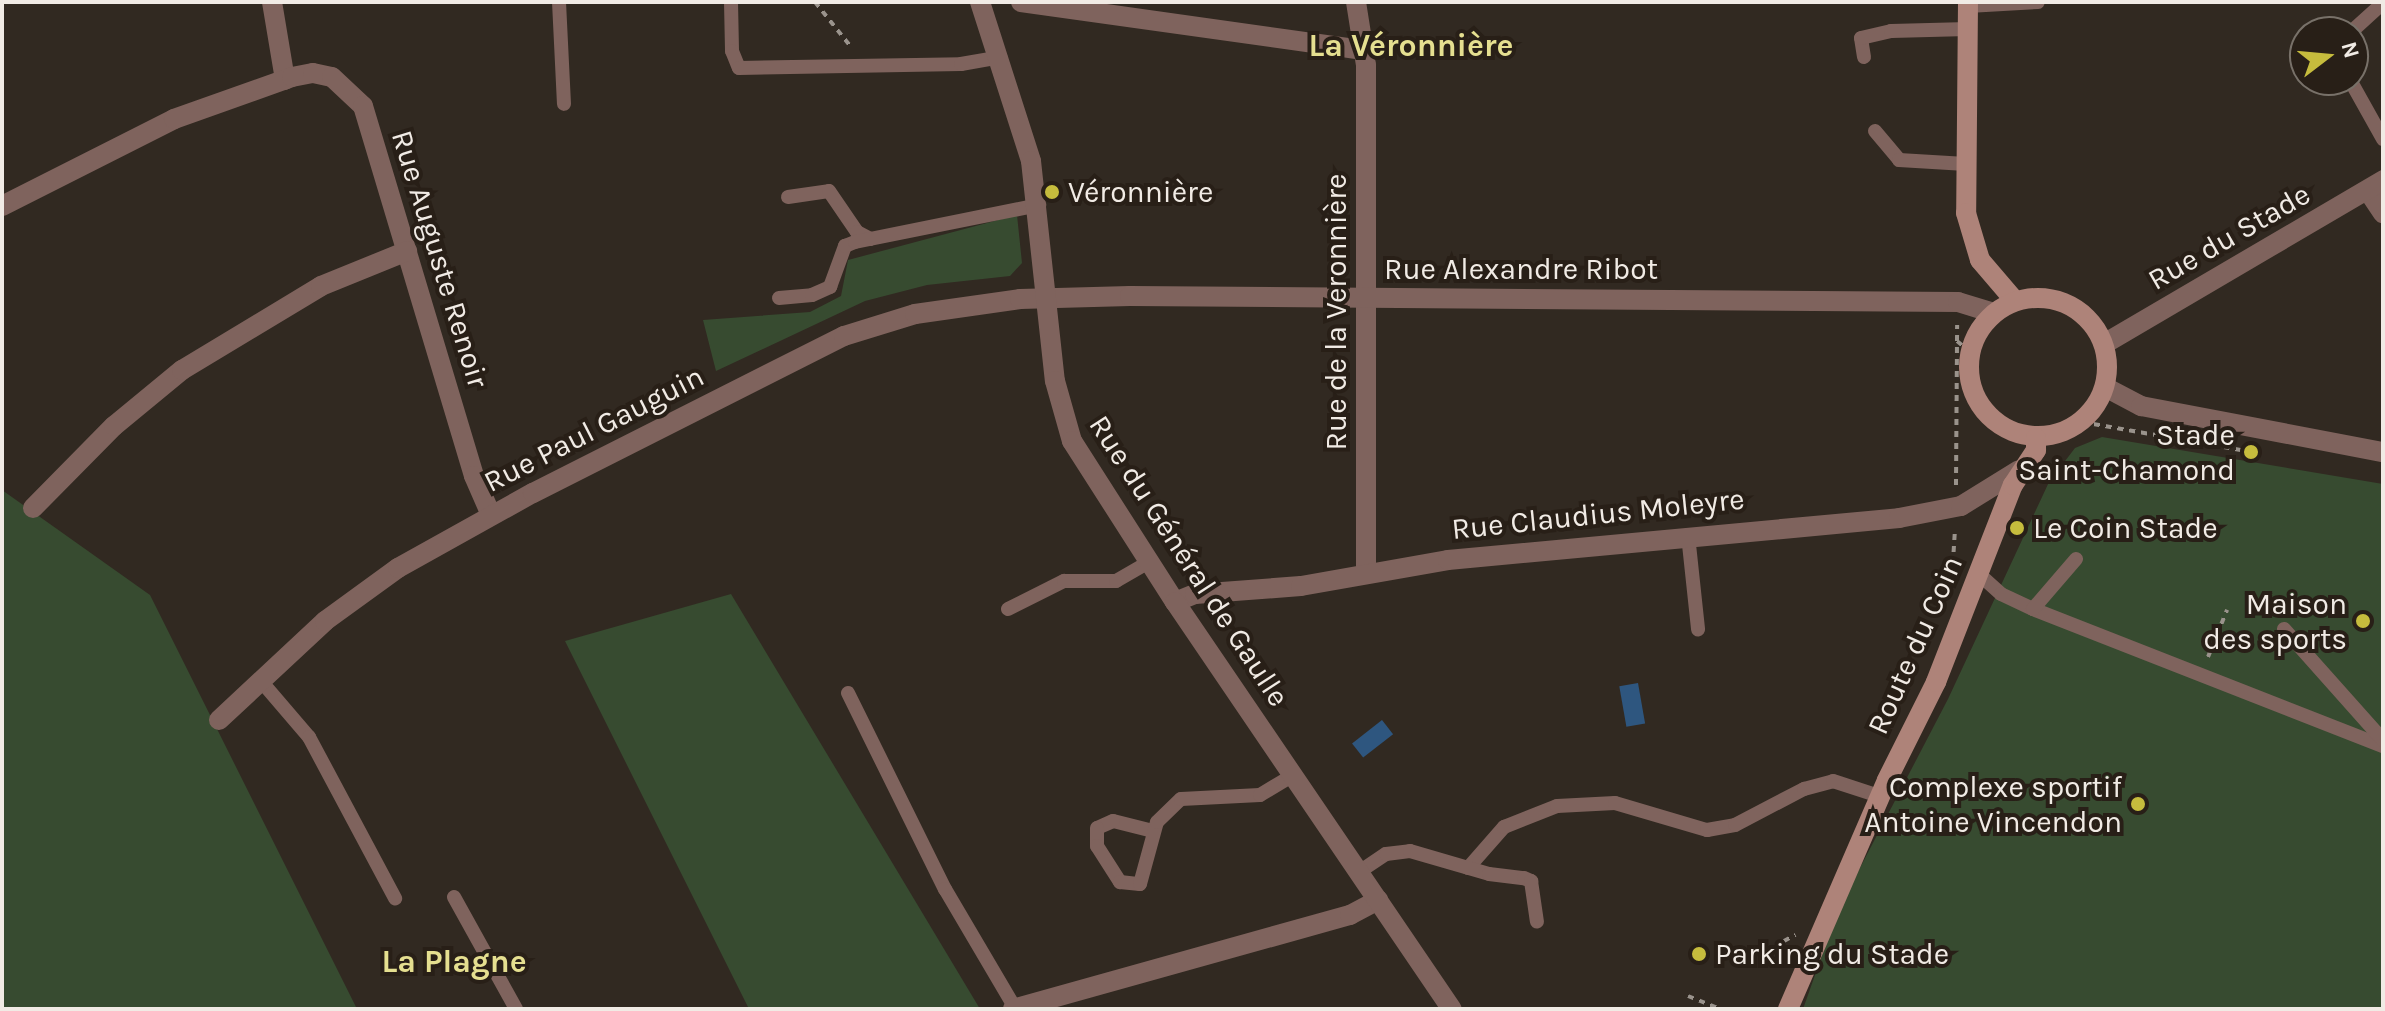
<!DOCTYPE html>
<meta charset="utf-8">
<style>
body{margin:0}
#map{position:relative;width:2385px;height:1011px;overflow:hidden;background:#312921;font-family:Karla,sans-serif}
div>[style]{position:absolute}
.green>*{inset:0;background:#374b30}
.water>*{inset:0;background:#2e567f;transform-origin:0 0}
.path>*{height:4px;margin-top:-2px;transform-origin:0;background:repeating-linear-gradient(90deg,#9a938c 0 6px,transparent 0 12px)}
.service>*{height:14px;margin:-7px;padding:0 7px;transform-origin:7px;border-radius:7px;background:#7f635d}
.minor>*{height:20px;margin:-10px;padding:0 10px;transform-origin:10px;border-radius:10px;background:#7f635d}
.tertiary>*{height:20px;margin:-10px;padding:0 10px;transform-origin:10px;border-radius:10px;background:#7f635d}
.secondary>*{height:20px;margin:-10px;padding:0 10px;transform-origin:10px;border-radius:10px;background:#ae8379}
.secondary>.ring{margin:-10px;padding:0;box-sizing:content-box;background:none;border:20px solid #ae8379;border-radius:50%}
.dots>*{width:22px;height:22px;translate:-50% -50%;box-sizing:border-box;border:4px solid #281f17;border-radius:50%}
span{translate:-50% -50%;white-space:nowrap;text-align:center;line-height:1.15;-webkit-text-stroke:8px #281f17;paint-order:stroke}
.poi-label{font-size:30px;color:#f1ebe5}
.left{translate:0 -50%;text-align:left}
.right{translate:-100% -50%;text-align:right}
.street-label{font-size:30px;color:#f1ebe5}
.neighbourhood-label{font-size:32px;color:#e5df90;font-weight:700}
.frame{position:absolute;inset:0;border:4px solid #f1ebe5;pointer-events:none}
.north{position:absolute;left:2289px;top:16px;width:80px;height:80px;box-sizing:border-box;background:#281f17;border:2px solid #787169;border-radius:50%;rotate:74deg;font-size:22px;font-weight:700;line-height:32px;text-align:center;color:#f1ebe5}
.north::after{content:'';display:block;margin:auto;width:28px;height:36px;background:#c6bc3d;clip-path:polygon(50% 0,100% 100%,50% 72%,0 100%)}
</style>
<div id="map">
<div class="green">
<i style="clip-path:polygon(1017px 215px,1022px 263px,1010px 276px,927px 285px,865px 301px,716px 371px,703px 320px,810px 312px,841px 296px,848px 260px)"></i>
<i style="clip-path:polygon(2102px 437px,2383px 484px,2383px 1009px,1803px 1009px,1838px 910px,1948px 699px,2049px 482px,2075px 448px)"></i>
<i style="clip-path:polygon(2px 490px,150px 595px,357px 1009px,2px 1009px)"></i>
<i style="clip-path:polygon(731px 594px,980px 1009px,749px 1009px,565px 641px)"></i>
</div>
<div class="water">
<i style="left:1638px;top:683px;width:41px;height:19px;rotate:80deg"></i>
<i style="left:1382px;top:720px;width:18px;height:38px;rotate:52deg"></i>
</div>
<div class="path">
<i style="left:815px;top:2px;width:58px;rotate:51.3deg"></i>
<i style="left:1957px;top:341px;width:16px;rotate:40deg"></i>
<i style="left:2082px;top:422px;width:161px;rotate:10deg"></i>
<i style="left:1956px;top:485px;width:160px;rotate:-89.6deg"></i>
<i style="left:1952px;top:576px;width:47px;rotate:-86.3deg"></i>
<i style="left:2208px;top:657px;width:51px;rotate:-68deg"></i>
<i style="left:1784px;top:941px;width:13px;rotate:-29deg"></i>
<i style="left:1688px;top:996px;width:35px;rotate:22deg"></i>
</div>
<div class="service">
<i style="left:559px;top:2px;width:102px;rotate:87.2deg"></i>
<i style="left:731px;top:2px;width:49px;rotate:88.8deg"></i>
<i style="left:732px;top:51px;width:18px;rotate:68deg"></i>
<i style="left:739px;top:68px;width:222px;rotate:-1deg"></i>
<i style="left:961px;top:64px;width:40px;rotate:-10deg"></i>
<i style="left:1968px;top:6px;width:70px;rotate:-3.3deg"></i>
<i style="left:2351px;top:32px;width:43px;rotate:-42.2deg"></i>
<i style="left:1864px;top:57px;width:19px;rotate:-99deg"></i>
<i style="left:1861px;top:38px;width:31px;rotate:-13deg"></i>
<i style="left:1891px;top:31px;width:77px;rotate:-1.5deg"></i>
<i style="left:2350px;top:80px;width:68px;rotate:60.8deg"></i>
<i style="left:1875px;top:131px;width:38px;rotate:50deg"></i>
<i style="left:1899px;top:160px;width:67px;rotate:3.4deg"></i>
<i style="left:788px;top:197px;width:41px;rotate:-8.3deg"></i>
<i style="left:829px;top:191px;width:50px;rotate:55.7deg"></i>
<i style="left:857px;top:232px;width:15px;rotate:28deg"></i>
<i style="left:779px;top:298px;width:33px;rotate:-5deg"></i>
<i style="left:812px;top:295px;width:20px;rotate:-24deg"></i>
<i style="left:830px;top:287px;width:44px;rotate:-69.9deg"></i>
<i style="left:845px;top:246px;width:11px;rotate:-22deg"></i>
<i style="left:855px;top:242px;width:188px;rotate:-11.4deg"></i>
<i style="left:1688px;top:535px;width:95px;rotate:83.9deg"></i>
<i style="left:1980px;top:575px;width:28px;rotate:42deg"></i>
<i style="left:2001px;top:594px;width:35px;rotate:25deg"></i>
<i style="left:2033px;top:609px;width:376px;rotate:21.4deg"></i>
<i style="left:1008px;top:609px;width:63px;rotate:-26.6deg"></i>
<i style="left:1064px;top:581px;width:52px"></i>
<i style="left:1116px;top:581px;width:38px;rotate:-30deg"></i>
<i style="left:2033px;top:609px;width:66px;rotate:-49.3deg"></i>
<i style="left:2284px;top:629px;width:149px;rotate:48.3deg"></i>
<i style="left:261px;top:681px;width:74px;rotate:49.4deg"></i>
<i style="left:309px;top:737px;width:183px;rotate:61.9deg"></i>
<i style="left:848px;top:693px;width:219px;rotate:63.7deg"></i>
<i style="left:945px;top:889px;width:138px;rotate:59.5deg"></i>
<i style="left:1153px;top:831px;width:41px;rotate:-166deg"></i>
<i style="left:1113px;top:821px;width:17px;rotate:156deg"></i>
<i style="left:1097px;top:828px;width:18px;rotate:90deg"></i>
<i style="left:1097px;top:846px;width:43px;rotate:57.4deg"></i>
<i style="left:1120px;top:882px;width:20px;rotate:6deg"></i>
<i style="left:1140px;top:884px;width:64px;rotate:-74.7deg"></i>
<i style="left:1157px;top:822px;width:33px;rotate:-44deg"></i>
<i style="left:1181px;top:799px;width:79px;rotate:-2.9deg"></i>
<i style="left:1260px;top:795px;width:39px;rotate:-31deg"></i>
<i style="left:1468px;top:868px;width:55px;rotate:-48.7deg"></i>
<i style="left:1504px;top:827px;width:57px;rotate:-21.6deg"></i>
<i style="left:1557px;top:806px;width:58px;rotate:-3deg"></i>
<i style="left:1615px;top:803px;width:96px;rotate:16.4deg"></i>
<i style="left:1707px;top:830px;width:28px;rotate:-10deg"></i>
<i style="left:1735px;top:825px;width:78px;rotate:-27.6deg"></i>
<i style="left:1804px;top:789px;width:30px;rotate:-15deg"></i>
<i style="left:1833px;top:781px;width:52px;rotate:18.1deg"></i>
<i style="left:1359px;top:872px;width:32px;rotate:-34deg"></i>
<i style="left:1386px;top:854px;width:24px;rotate:-7deg"></i>
<i style="left:1410px;top:851px;width:82px;rotate:16.2deg"></i>
<i style="left:1489px;top:874px;width:35px;rotate:7deg"></i>
<i style="left:1524px;top:878px;width:8px;rotate:23deg"></i>
<i style="left:1531px;top:881px;width:41px;rotate:81.7deg"></i>
<i style="left:454px;top:897px;width:128px;rotate:61deg"></i>
</div>
<div class="minor">
<i style="left:272px;top:2px;width:79px;rotate:80.5deg"></i>
<i style="left:1021px;top:2px;width:346px;rotate:8deg"></i>
<i style="left:1356px;top:2px;width:64px;rotate:81deg"></i>
<i style="left:1366px;top:65px;width:509px;rotate:90deg"></i>
<i style="left:2368px;top:191px;width:27px;rotate:56deg"></i>
<i style="left:2px;top:206px;width:193px;rotate:-26.8deg"></i>
<i style="left:174px;top:119px;width:125px;rotate:-19.6deg"></i>
<i style="left:292px;top:77px;width:21px;rotate:-11deg"></i>
<i style="left:313px;top:73px;width:19px;rotate:12deg"></i>
<i style="left:332px;top:77px;width:42px;rotate:43.1deg"></i>
<i style="left:363px;top:106px;width:386px;rotate:73.3deg"></i>
<i style="left:474px;top:476px;width:43px;rotate:66.4deg"></i>
<i style="left:2104px;top:344px;width:324px;rotate:-30.4deg"></i>
<i style="left:33px;top:508px;width:115px;rotate:-45.4deg"></i>
<i style="left:114px;top:426px;width:88px;rotate:-39.5deg"></i>
<i style="left:182px;top:370px;width:162px;rotate:-31.1deg"></i>
<i style="left:321px;top:286px;width:93px;rotate:-22.1deg"></i>
<i style="left:1175px;top:602px;width:22px;rotate:-22deg"></i>
<i style="left:1195px;top:594px;width:106px;rotate:-4.3deg"></i>
<i style="left:1301px;top:586px;width:149px;rotate:-10deg"></i>
<i style="left:1448px;top:560px;width:453px;rotate:-5.3deg"></i>
<i style="left:1899px;top:518px;width:63px;rotate:-11deg"></i>
<i style="left:1961px;top:506px;width:68px;rotate:-31.8deg"></i>
<i style="left:219px;top:720px;width:145px;rotate:-43deg"></i>
<i style="left:325px;top:621px;width:90px;rotate:-36deg"></i>
<i style="left:398px;top:568px;width:154px;rotate:-29.1deg"></i>
<i style="left:533px;top:493px;width:348px;rotate:-26.8deg"></i>
<i style="left:844px;top:336px;width:74px;rotate:-17.2deg"></i>
<i style="left:915px;top:314px;width:106px;rotate:-8.1deg"></i>
<i style="left:1020px;top:299px;width:110px;rotate:-1.6deg"></i>
<i style="left:1130px;top:296px;width:828px;rotate:0.42deg"></i>
<i style="left:1958px;top:302px;width:37px;rotate:17deg"></i>
<i style="left:1013px;top:1009px;width:350px;rotate:-15.6deg"></i>
<i style="left:1350px;top:915px;width:32px;rotate:-28deg"></i>
</div>
<div class="tertiary">
<i style="left:980px;top:2px;width:167px;rotate:72.2deg"></i>
<i style="left:1031px;top:161px;width:221px;rotate:83.8deg"></i>
<i style="left:1055px;top:381px;width:62px;rotate:74.2deg"></i>
<i style="left:1072px;top:441px;width:191px;rotate:57.4deg"></i>
<i style="left:1175px;top:602px;width:492px;rotate:55.8deg"></i>
<i style="left:2105px;top:387px;width:41px;rotate:27.8deg"></i>
<i style="left:2141px;top:406px;width:246px;rotate:10.8deg"></i>
</div>
<div class="secondary">
<i style="left:1968px;top:2px;width:211px;rotate:90.5deg"></i>
<i style="left:1966px;top:213px;width:49px;rotate:73.4deg"></i>
<i style="left:1980px;top:260px;width:54px;rotate:49.5deg"></i>
<i class="ring" style="left:1969px;top:298px;width:118px;height:118px"></i>
<i style="left:1788px;top:1009px;width:249px;rotate:-66.6deg"></i>
<i style="left:1887px;top:780px;width:110px;rotate:-63.4deg"></i>
<i style="left:1936px;top:682px;width:212px;rotate:-68.7deg"></i>
<i style="left:2013px;top:485px;width:42px;rotate:-56.7deg"></i>
<i style="left:2036px;top:450px;width:12px;rotate:-90deg"></i>
</div>
<div class="dots">
<i style="left:1052px;top:192px;background:#c6bc3d"></i>
<i style="left:2251px;top:452px;background:#c6bc3d"></i>
<i style="left:2017px;top:528px;background:#c6bc3d"></i>
<i style="left:2363px;top:621px;background:#c6bc3d"></i>
<i style="left:2138px;top:804px;background:#c6bc3d"></i>
<i style="left:1699px;top:954px;background:#c6bc3d"></i>
</div>
<div class="poi-label">
<span class="left" style="left:1068px;top:192px">Véronnière</span>
<span class="right" style="left:2235px;top:452px">Stade<br>Saint-Chamond</span>
<span class="left" style="left:2033px;top:528px">Le Coin Stade</span>
<span class="right" style="left:2347px;top:621px">Maison<br>des sports</span>
<span class="right" style="left:2122px;top:804px">Complexe sportif<br>Antoine Vincendon</span>
<span class="left" style="left:1715px;top:954px">Parking du Stade</span>
</div>
<div class="street-label">
<span style="left:2229px;top:237px;rotate:-30deg">Rue du Stade</span>
<span style="left:440px;top:259px;rotate:73deg">Rue Auguste Renoir</span>
<span style="left:1521px;top:269px">Rue Alexandre Ribot</span>
<span style="left:1336px;top:312px;rotate:-90deg">Rue de la Veronnière</span>
<span style="left:594px;top:429px;rotate:-27deg">Rue Paul Gauguin</span>
<span style="left:1598px;top:514px;rotate:-6deg">Rue Claudius Moleyre</span>
<span style="left:1189px;top:561px;rotate:57deg">Rue du Général de Gaulle</span>
<span style="left:1915px;top:645px;rotate:-66deg">Route du Coin</span>
</div>
<div class="neighbourhood-label">
<span style="left:1411px;top:46px">La Véronnière</span>
<span style="left:454px;top:962px">La Plagne</span>
</div>
<div class="frame"></div>
<div class="north">N</div>
</div>
